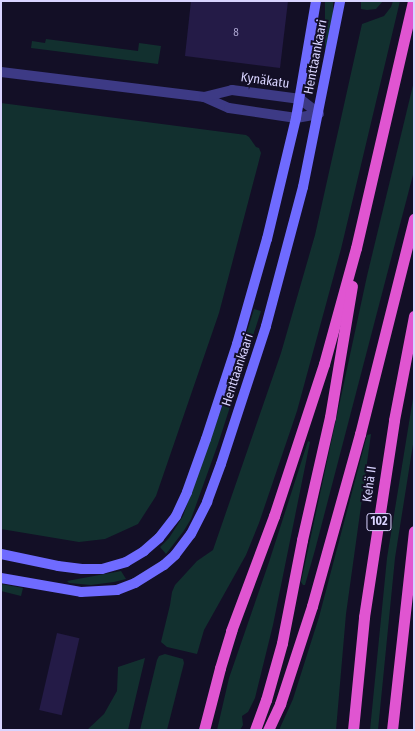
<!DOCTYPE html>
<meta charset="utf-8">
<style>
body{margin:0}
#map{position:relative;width:415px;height:731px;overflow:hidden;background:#130f26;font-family:"Fira Sans Condensed",sans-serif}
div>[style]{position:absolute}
.green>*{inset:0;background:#12302f;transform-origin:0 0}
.building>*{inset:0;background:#241b47;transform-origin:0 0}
.minor>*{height:10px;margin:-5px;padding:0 5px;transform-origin:5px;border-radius:5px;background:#3d3a85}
.secondary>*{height:10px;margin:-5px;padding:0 5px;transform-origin:5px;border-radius:5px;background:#6f6bff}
.trunk>*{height:11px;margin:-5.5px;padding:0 5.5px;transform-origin:5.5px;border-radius:5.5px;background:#e055d1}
span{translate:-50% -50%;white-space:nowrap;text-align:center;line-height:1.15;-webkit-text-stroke:4px #130f26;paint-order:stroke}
.number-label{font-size:11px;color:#aca6d1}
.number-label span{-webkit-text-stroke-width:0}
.shield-label span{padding:1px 3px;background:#130f26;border:1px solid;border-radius:3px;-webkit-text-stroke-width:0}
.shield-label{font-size:12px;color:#d9d4ff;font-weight:700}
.street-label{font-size:13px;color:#d9d4ff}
.frame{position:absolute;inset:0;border:2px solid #d9d4ff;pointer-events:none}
</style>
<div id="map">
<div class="green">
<i style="left:325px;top:1px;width:8px;height:55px"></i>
<i style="clip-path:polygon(361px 1px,383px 1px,376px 9px,367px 10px,361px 9px)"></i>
<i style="clip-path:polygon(393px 1px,400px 1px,341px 249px,297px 411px,259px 523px,246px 555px,204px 630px,197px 654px,167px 647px,161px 642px,170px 605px,172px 592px,175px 585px,197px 561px,213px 550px,281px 353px,315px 235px,362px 24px,384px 16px,391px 7px)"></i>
<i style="clip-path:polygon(46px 39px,138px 51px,139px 43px,161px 46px,158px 64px,31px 48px,32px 41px,45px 43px)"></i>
<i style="clip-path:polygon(414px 81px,414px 171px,315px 550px,305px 585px,303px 585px,301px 582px,367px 276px)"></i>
<i style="clip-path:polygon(1px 103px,246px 135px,249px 137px,256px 147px,259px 148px,261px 153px,219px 313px,156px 496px,138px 524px,105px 539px,79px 542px,1px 529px)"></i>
<i style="clip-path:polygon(254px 309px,261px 311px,218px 444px,191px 519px,183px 532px,166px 554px,160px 547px,169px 538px,183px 516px,234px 373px)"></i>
<i style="clip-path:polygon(414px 392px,414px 438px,395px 558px,378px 730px,370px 730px,387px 558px)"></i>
<i style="clip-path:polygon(371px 434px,346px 614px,336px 730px,279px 730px,293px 699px,319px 617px,367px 435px)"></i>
<i style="clip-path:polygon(308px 441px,310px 442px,273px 625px,255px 698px,248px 712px,242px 716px,243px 725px,240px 730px,217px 730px,229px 678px,269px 562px)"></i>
<i style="clip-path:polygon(121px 571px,126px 579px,114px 582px,91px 585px,69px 583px,67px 581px)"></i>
<i style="clip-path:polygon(1px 584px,23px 588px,21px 596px,1px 591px)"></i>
<i style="clip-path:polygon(165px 654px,183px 659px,184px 663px,167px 730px,140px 730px,157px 660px,159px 656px)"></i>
<i style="clip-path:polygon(145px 658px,128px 730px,87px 730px,104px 714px,117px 691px,118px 667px)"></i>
</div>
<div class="building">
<i style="clip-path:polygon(191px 1px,288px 1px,280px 68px,185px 56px)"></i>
<i style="left:57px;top:633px;width:23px;height:79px;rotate:13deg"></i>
</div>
<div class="minor">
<i style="left:1px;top:72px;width:205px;rotate:7deg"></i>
<i style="left:204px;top:97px;width:27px;rotate:24deg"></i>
<i style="left:229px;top:108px;width:68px;rotate:8.5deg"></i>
<i style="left:296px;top:118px;width:23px;rotate:-10deg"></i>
<i style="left:204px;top:97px;width:29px;rotate:-14deg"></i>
<i style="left:232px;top:90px;width:69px;rotate:7.5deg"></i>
<i style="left:300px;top:99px;width:24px;rotate:38deg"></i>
</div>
<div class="secondary">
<i style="left:1px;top:554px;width:58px;rotate:11.9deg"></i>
<i style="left:58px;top:566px;width:24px;rotate:7deg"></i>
<i style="left:82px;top:569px;width:20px"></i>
<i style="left:102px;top:569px;width:25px;rotate:-16deg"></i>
<i style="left:126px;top:562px;width:21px;rotate:-31deg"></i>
<i style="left:144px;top:551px;width:20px;rotate:-41deg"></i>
<i style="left:159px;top:538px;width:28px;rotate:-52deg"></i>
<i style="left:176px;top:516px;width:26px;rotate:-65deg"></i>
<i style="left:187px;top:492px;width:56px;rotate:-70.3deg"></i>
<i style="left:206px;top:439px;width:100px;rotate:-71.9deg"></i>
<i style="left:237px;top:344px;width:109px;rotate:-74.1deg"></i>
<i style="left:267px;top:239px;width:124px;rotate:-76.5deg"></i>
<i style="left:296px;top:118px;width:119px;rotate:-80.3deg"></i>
<i style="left:1px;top:578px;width:81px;rotate:9.9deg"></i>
<i style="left:81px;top:592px;width:36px;rotate:-3deg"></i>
<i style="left:117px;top:590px;width:19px;rotate:-21deg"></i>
<i style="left:135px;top:583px;width:34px;rotate:-32deg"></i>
<i style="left:164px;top:565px;width:15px;rotate:-42deg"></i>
<i style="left:175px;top:555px;width:26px;rotate:-53deg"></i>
<i style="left:191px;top:534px;width:36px;rotate:-63deg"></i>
<i style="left:207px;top:502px;width:40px;rotate:-69.8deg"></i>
<i style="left:221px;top:464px;width:145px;rotate:-71.9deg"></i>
<i style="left:266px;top:326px;width:144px;rotate:-75.1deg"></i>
<i style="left:303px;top:187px;width:190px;rotate:-78.7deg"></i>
</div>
<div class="trunk">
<i style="left:204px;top:730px;width:64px;rotate:-75.5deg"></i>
<i style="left:220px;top:668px;width:39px;rotate:-73deg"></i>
<i style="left:231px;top:631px;width:123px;rotate:-69.5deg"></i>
<i style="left:274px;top:516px;width:160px;rotate:-71.8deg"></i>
<i style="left:324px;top:364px;width:120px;rotate:-74.6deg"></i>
<i style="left:356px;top:248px;width:253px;rotate:-77deg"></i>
<i style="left:255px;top:730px;width:32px;rotate:-70deg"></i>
<i style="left:266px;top:700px;width:59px;rotate:-74.3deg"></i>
<i style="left:282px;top:643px;width:105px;rotate:-79deg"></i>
<i style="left:302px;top:540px;width:126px;rotate:-77.2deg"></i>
<i style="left:330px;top:417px;width:133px;rotate:-80.5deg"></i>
<i style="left:268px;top:730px;width:29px;rotate:-65deg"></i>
<i style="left:280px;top:704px;width:103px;rotate:-71.9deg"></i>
<i style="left:312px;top:606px;width:179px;rotate:-74.4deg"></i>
<i style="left:360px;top:434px;width:222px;rotate:-75.9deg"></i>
<i style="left:353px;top:730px;width:114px;rotate:-84.4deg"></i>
<i style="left:364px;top:617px;width:199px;rotate:-81.3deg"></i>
<i style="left:394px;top:420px;width:106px;rotate:-79.1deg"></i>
<i style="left:392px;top:730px;width:200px;rotate:-83.7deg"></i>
</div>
<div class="number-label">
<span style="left:236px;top:33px">8</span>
</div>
<div class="shield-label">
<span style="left:379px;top:522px">102</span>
</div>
<div class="street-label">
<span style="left:316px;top:57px;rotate:-79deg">Henttaankaari</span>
<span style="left:265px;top:81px;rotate:8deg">Kynäkatu</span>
<span style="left:238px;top:370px;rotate:-72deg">Henttaankaari</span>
<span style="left:370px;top:484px;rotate:-82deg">Kehä II</span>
</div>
<div class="frame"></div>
</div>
